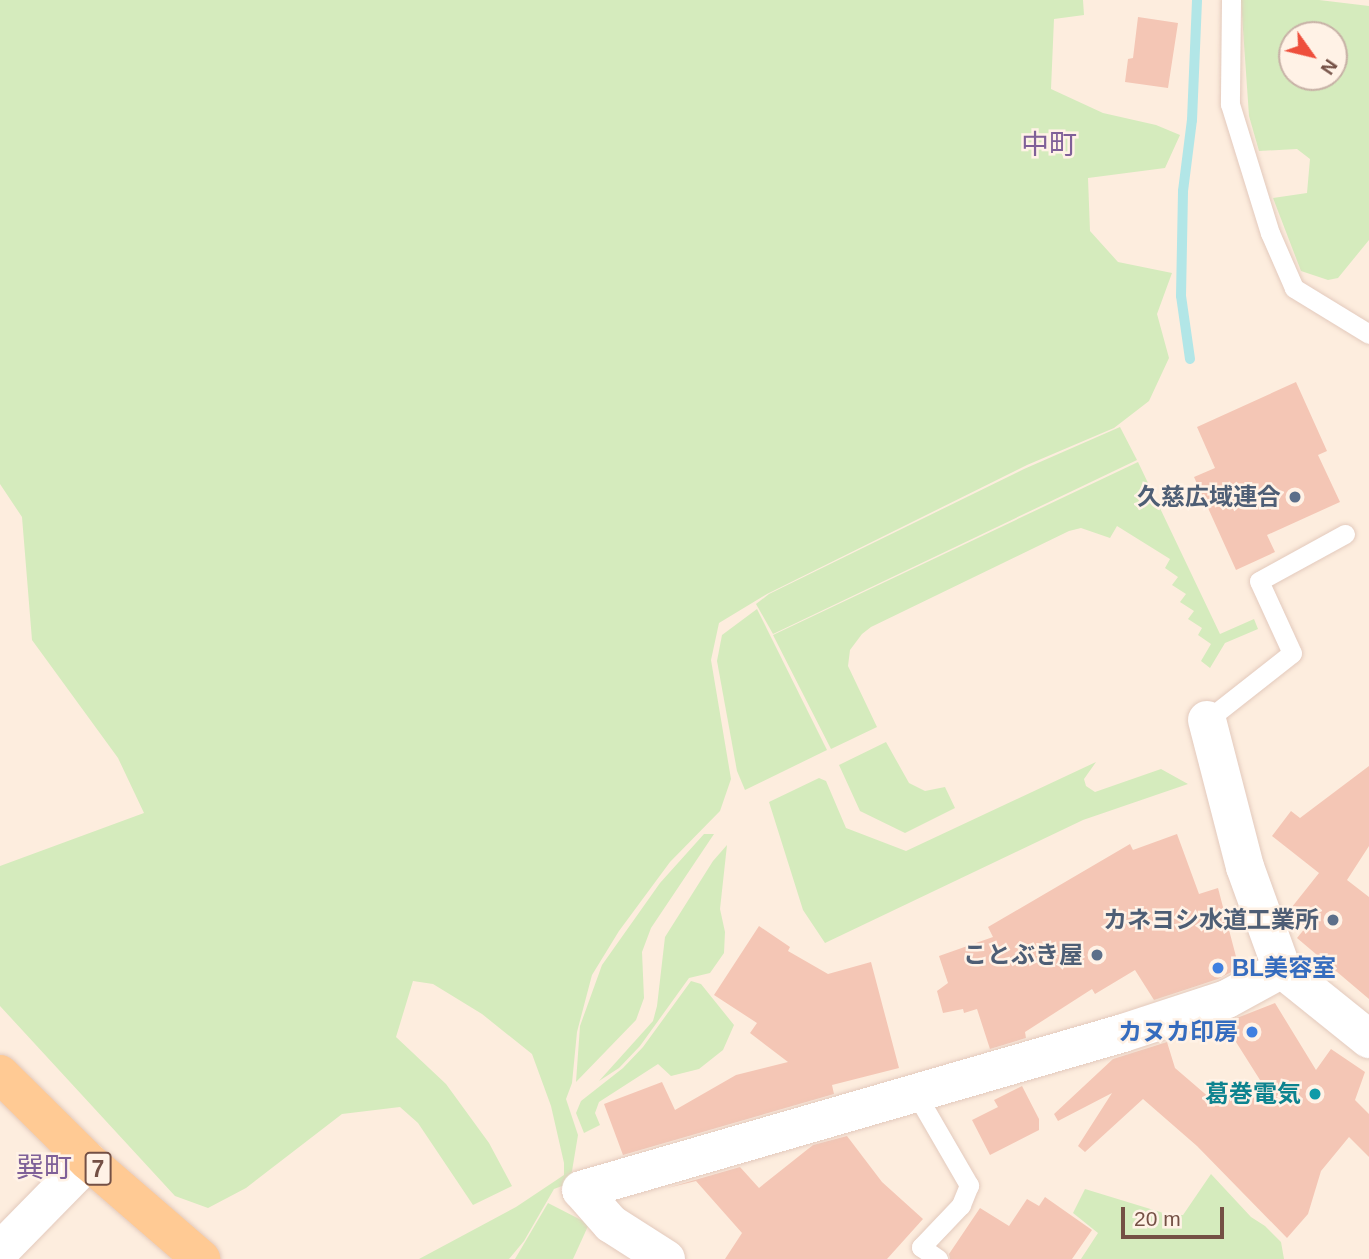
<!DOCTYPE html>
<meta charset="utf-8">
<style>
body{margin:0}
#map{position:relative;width:1369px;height:1259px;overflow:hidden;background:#fdedde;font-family:Arial,"Noto Sans JP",sans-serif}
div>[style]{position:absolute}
.green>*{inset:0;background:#d5ebbd}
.stream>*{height:10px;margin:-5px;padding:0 5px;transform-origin:5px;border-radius:5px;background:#b2e6e7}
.building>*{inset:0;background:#f4c6b5}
.roads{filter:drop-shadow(0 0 2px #e3cabd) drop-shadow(0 0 2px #e3cabd)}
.service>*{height:19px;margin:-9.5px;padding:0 9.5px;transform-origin:9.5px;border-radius:9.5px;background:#fff}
.minor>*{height:38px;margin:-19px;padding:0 19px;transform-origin:19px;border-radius:19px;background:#fff}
.primary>*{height:38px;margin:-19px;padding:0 19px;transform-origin:19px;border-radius:19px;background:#ffca94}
.dots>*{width:19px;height:19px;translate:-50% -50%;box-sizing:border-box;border:4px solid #fff2e6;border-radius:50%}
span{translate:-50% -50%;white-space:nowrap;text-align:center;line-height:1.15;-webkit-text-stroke:5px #fff2e6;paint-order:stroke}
.shield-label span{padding:2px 5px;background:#fff2e6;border:2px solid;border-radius:5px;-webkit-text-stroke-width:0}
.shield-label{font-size:23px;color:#745045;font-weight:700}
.service-label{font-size:24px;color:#4e5e75;font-weight:700}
.right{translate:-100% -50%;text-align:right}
.shop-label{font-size:24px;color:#366cbe;font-weight:700}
.left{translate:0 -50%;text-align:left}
.culture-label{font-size:24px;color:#0d838f;font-weight:700}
.quarter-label{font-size:28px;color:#7f6098}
.north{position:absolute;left:1278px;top:21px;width:70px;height:70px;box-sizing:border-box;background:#fff2e6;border:2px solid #c7b1a6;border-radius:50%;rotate:124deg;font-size:19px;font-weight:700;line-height:28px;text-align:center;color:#745045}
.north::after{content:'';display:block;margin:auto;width:24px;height:32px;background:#ee4f3c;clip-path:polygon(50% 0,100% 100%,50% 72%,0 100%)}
.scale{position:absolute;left:1121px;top:1207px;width:103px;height:32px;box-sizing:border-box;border:4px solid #745045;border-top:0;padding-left:9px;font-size:21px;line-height:24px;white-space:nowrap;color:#745045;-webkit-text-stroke:5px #fff2e6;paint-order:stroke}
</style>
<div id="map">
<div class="green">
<i style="clip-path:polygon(0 0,1083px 0,1084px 15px,1054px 19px,1051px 89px,1103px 113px,1156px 125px,1180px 135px,1165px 168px,1088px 178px,1090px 231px,1118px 262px,1172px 273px,1157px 314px,1169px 358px,1149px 401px,1114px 428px,1027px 465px,767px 594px,719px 623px,711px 660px,731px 779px,720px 811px,670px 862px,619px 931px,592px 975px,577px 1032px,572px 1083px,566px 1099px,578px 1135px,570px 1183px,554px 1189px,524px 1241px,509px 1259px,419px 1259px,516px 1207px,564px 1175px,564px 1163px,551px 1106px,532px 1054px,482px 1014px,433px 984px,413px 981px,396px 1037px,446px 1084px,489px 1143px,512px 1186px,473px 1205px,418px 1123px,400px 1107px,342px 1114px,246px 1188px,208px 1208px,175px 1196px,0 1006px,0 866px,144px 813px,118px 758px,32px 640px,22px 517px,0 484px)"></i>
<i style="clip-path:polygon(evenodd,1241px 0,1319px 0,1369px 6px,1369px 240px,1338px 278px,1328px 280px,1301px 271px,1273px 198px,1307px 193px,1310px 159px,1297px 149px,1259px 151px,1249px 116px,1241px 0,1292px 35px,1334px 35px,1334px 77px,1292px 77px,1292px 35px)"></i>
<i style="clip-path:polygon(1120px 427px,1137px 460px,773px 634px,756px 604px,769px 594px,1024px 469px)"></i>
<i style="clip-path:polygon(1138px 462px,1220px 634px,1254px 619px,1258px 629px,1225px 643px,1210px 668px,1201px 661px,1211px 644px,1198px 635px,1202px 628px,1188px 619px,1194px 611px,1180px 602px,1186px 594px,1172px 585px,1178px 577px,1165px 568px,1170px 559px,1117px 526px,1110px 538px,1081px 528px,1069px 531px,871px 627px,862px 634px,850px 650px,848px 666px,877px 727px,831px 749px,773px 635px)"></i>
<i style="clip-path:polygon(757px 609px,827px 750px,745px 790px,737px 771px,717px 661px,722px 635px)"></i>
<i style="clip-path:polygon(886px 742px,909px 783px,925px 791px,945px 787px,955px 808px,905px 833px,860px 811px,839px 765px)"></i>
<i style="clip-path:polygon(1096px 762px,1084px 779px,1086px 786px,1095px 792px,1161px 769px,1188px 784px,1083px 820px,825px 943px,803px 910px,769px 802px,819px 778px,826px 781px,846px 828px,906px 851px)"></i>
<i style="clip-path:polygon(704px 834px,714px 834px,651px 928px,642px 952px,644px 998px,636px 1020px,576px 1082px,580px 1026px,602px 965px,660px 883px)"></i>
<i style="clip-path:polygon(727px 845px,720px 909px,725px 932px,724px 953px,710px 973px,689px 978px,640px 1046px,619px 1068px,599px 1081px,653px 1021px,657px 1006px,665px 937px,713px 861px)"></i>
<i style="clip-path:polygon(691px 981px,701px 984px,734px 1025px,723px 1050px,699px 1069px,671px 1076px,658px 1064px,599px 1102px,595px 1113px,600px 1125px,584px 1133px,576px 1113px,581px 1101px,623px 1068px,643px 1047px)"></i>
<i style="clip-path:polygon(1211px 1174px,1251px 1217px,1265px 1226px,1281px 1242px,1284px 1259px,1081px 1259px,1098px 1233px,1073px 1213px,1085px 1189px,1170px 1215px,1183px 1215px)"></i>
<i style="clip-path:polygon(548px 1203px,589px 1224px,573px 1259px,515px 1259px)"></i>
</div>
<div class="stream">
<i style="left:1190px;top:359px;width:64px;rotate:-98.1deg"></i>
<i style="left:1181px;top:296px;width:105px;rotate:-88.9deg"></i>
<i style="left:1183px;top:191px;width:72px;rotate:-82.8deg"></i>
<i style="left:1192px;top:120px;width:120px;rotate:-87.6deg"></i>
</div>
<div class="building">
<i style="clip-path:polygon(1138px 17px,1178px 23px,1168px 88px,1125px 82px,1128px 59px,1133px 58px)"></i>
<i style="clip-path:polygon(1296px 382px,1327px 451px,1318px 455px,1340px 502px,1267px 535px,1275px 552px,1236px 570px,1194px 477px,1215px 468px,1197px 427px)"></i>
<i style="clip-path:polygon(1369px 766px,1369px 846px,1347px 880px,1369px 897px,1369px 999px,1297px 938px,1306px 927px,1288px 912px,1319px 873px,1272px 836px,1291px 811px,1300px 818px)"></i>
<i style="clip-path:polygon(1177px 834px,1199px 894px,1218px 888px,1239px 968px,1218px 979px,1154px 1000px,1135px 970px,1095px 994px,1092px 989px,1025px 1032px,1026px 1038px,990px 1049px,977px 1009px,964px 1013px,963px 1009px,943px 1013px,937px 991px,948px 983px,939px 956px,993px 937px,988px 927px,1130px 844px,1133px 850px)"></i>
<i style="clip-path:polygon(759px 926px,790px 947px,788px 951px,828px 974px,871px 962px,899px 1068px,832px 1085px,834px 1094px,623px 1155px,604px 1104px,662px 1082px,675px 1110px,736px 1075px,788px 1062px,750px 1033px,757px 1023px,714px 995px)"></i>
<i style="clip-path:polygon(1275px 1003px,1316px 1070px,1331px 1049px,1365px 1072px,1355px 1100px,1369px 1114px,1369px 1157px,1349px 1137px,1321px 1171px,1308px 1214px,1287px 1238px,1197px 1146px,1143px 1099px,1085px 1152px,1078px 1146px,1112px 1093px,1058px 1121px,1054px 1114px,1113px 1059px,1167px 1042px,1175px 1068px,1218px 1105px,1260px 1080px,1224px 1023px)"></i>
<i style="clip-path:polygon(1022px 1086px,1039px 1119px,1039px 1130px,990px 1155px,972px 1120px,998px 1107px,994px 1100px)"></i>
<i style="clip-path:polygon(847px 1136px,882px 1182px,923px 1219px,887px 1259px,725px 1259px,742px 1233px,696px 1181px,667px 1188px,740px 1167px,759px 1188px,813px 1145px)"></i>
<i style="clip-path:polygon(1045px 1197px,1092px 1230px,1072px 1259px,950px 1259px,949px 1254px,980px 1208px,1009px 1226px,1027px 1199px,1039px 1206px)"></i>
</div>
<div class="roads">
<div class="service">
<i style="left:1231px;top:0;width:104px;rotate:90.6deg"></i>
<i style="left:1230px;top:104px;width:135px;rotate:72.8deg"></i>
<i style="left:1270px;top:233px;width:60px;rotate:66.4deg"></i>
<i style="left:1294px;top:288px;width:88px;rotate:31.5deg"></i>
<i style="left:1207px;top:720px;width:108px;rotate:-38.2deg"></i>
<i style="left:1292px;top:653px;width:79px;rotate:-114.6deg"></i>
<i style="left:1259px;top:581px;width:98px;rotate:-28.7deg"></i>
<i style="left:915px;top:1092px;width:108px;rotate:59.9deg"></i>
<i style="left:969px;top:1185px;width:22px;rotate:112deg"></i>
<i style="left:961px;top:1205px;width:58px;rotate:133.6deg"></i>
<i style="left:921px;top:1247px;width:21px;rotate:35deg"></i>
</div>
<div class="minor">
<i style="left:1207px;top:720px;width:152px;rotate:75.5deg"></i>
<i style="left:1245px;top:867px;width:109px;rotate:70.1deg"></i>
<i style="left:1282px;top:969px;width:112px;rotate:38.8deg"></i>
<i style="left:0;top:1251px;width:126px;rotate:-45.6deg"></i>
<i style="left:666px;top:1259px;width:65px;rotate:-147.5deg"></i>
<i style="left:611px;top:1224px;width:45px;rotate:-131.4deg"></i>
<i style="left:581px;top:1190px;width:564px;rotate:-16.15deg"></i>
<i style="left:1123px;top:1033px;width:109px;rotate:-18.1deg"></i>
<i style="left:1227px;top:999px;width:63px;rotate:-28.6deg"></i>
</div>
<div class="primary">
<i style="left:0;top:1074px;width:124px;rotate:44.7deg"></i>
<i style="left:88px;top:1161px;width:150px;rotate:40.9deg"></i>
</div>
</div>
<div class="dots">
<i style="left:1295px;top:497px;background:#5c6f8a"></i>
<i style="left:1333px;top:920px;background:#5c6f8a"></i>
<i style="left:1097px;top:955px;background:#5c6f8a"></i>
<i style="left:1218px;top:968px;background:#3f7fe0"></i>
<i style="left:1252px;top:1032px;background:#3f7fe0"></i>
<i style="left:1315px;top:1094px;background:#0f9aa8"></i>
</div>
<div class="shield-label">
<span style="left:98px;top:1169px">7</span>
</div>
<div class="service-label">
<span class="right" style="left:1281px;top:497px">久慈広域連合</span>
<span class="right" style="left:1319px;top:920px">カネヨシ水道工業所</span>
<span class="right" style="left:1083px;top:955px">ことぶき屋</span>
</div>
<div class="shop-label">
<span class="left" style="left:1232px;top:968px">BL美容室</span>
<span class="right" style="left:1238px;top:1032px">カヌカ印房</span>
</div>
<div class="culture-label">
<span class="right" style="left:1301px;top:1094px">葛巻電気</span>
</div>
<div class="quarter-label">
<span style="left:1049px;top:145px">中町</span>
<span style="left:44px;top:1168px">巽町</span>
</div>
<div class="north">N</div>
<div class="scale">20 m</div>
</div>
